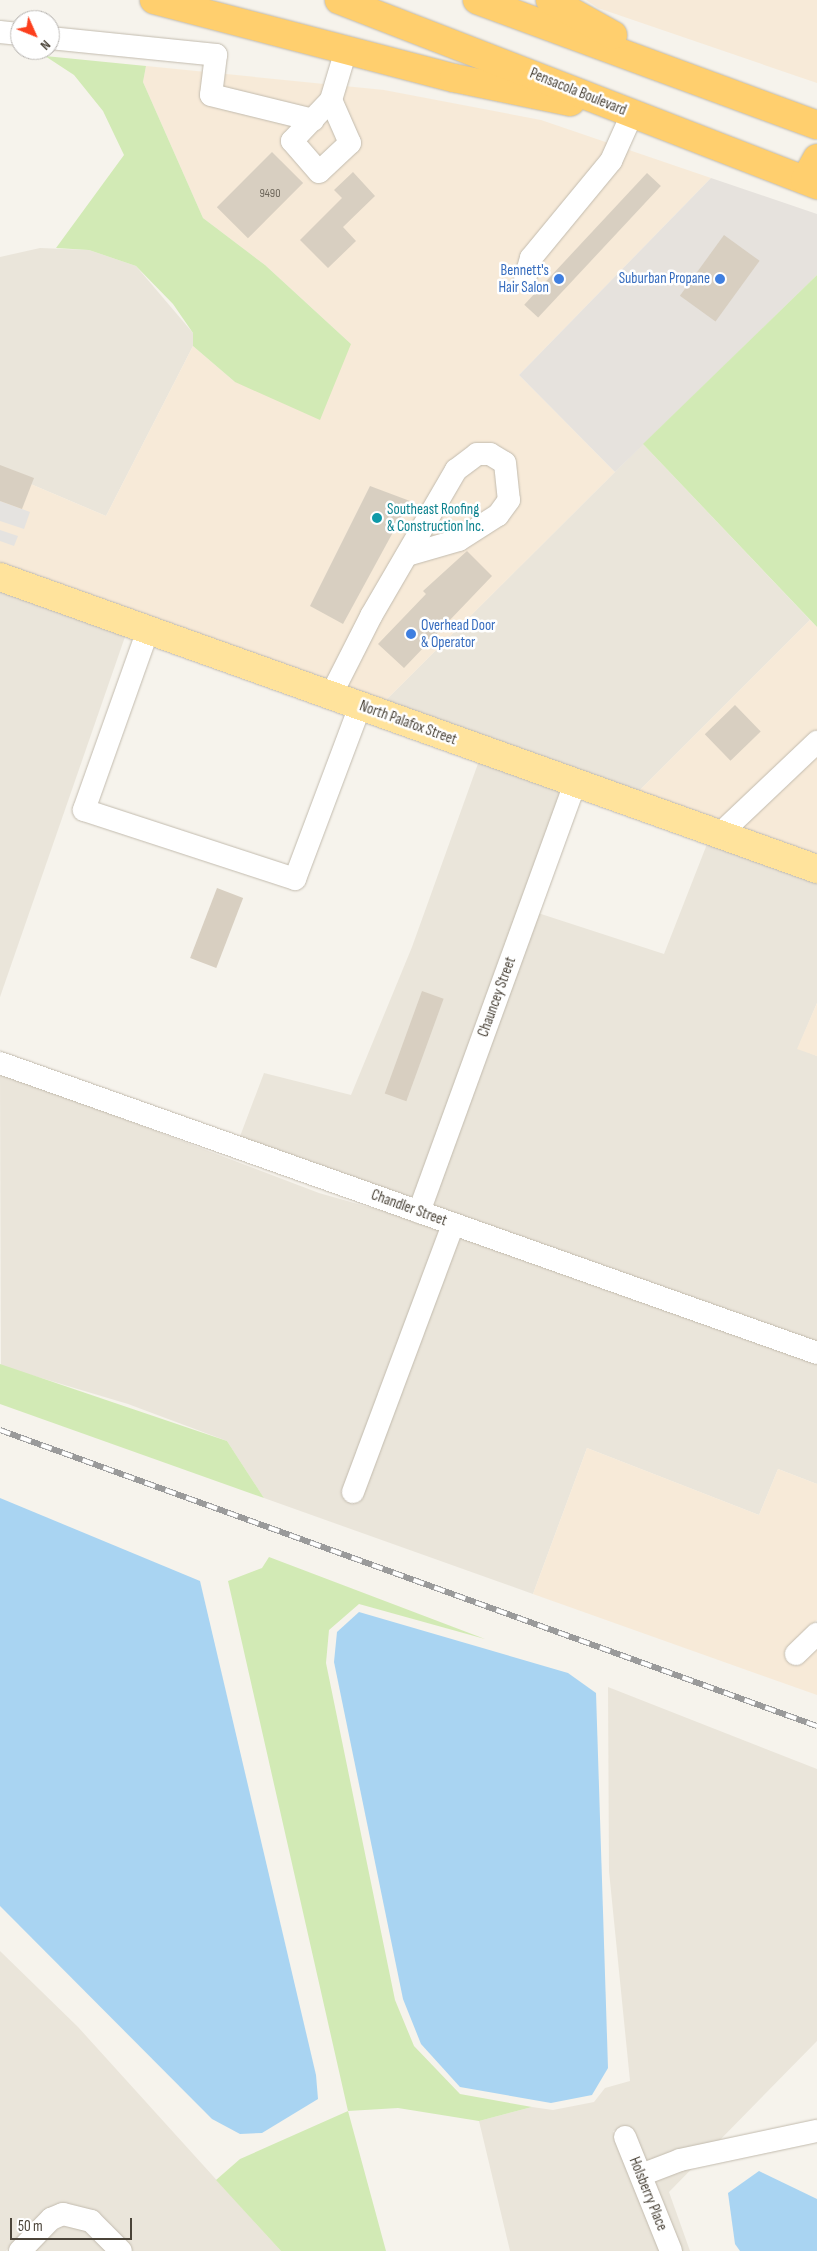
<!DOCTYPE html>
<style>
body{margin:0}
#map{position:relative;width:817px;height:2251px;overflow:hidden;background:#f6f3ec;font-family:"Sofia Sans Condensed",sans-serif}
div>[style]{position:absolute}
.residential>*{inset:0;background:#eae5da}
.commercial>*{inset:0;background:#f7ead8}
.industrial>*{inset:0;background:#e6e2dd}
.green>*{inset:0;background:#d2eab5}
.parking>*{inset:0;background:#e5e3e0}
.water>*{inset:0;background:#a9d4f2}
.building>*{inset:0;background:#d8cfc1;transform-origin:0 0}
.roads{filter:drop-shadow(0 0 1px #c2bbae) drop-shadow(0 0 1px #c2bbae)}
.minor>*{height:22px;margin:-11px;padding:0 11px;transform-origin:11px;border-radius:11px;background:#fff}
.major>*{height:28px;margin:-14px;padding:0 14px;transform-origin:14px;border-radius:14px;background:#ffe39c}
.highway>*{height:28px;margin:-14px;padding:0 14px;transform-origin:14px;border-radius:14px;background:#ffcf6e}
.rail>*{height:5.5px;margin-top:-2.75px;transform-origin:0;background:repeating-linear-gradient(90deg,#fff 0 11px,#9a9a9a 0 22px);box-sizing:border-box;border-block:1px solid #9a9a9a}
.dots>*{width:14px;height:14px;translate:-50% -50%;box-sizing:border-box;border:2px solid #fff;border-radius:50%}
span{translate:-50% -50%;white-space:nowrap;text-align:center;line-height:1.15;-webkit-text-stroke:5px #fff;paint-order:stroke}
.number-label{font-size:12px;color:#6e675b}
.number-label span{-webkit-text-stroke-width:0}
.street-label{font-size:15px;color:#4b4439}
.shop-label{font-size:15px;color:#366cbe}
.right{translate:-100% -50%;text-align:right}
.left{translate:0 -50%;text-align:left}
.culture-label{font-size:15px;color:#0d838f}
.north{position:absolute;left:10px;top:10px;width:50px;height:50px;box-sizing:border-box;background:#fff;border:1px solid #b7b4b0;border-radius:50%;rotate:134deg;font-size:14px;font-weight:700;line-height:20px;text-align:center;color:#4b4439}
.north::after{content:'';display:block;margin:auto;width:18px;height:22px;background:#fc3f1d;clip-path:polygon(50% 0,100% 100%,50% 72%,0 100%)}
.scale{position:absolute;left:10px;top:2218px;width:122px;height:22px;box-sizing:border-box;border:2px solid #4b4439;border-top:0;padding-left:6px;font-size:15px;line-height:18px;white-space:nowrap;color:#4b4439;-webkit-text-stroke:4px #fff;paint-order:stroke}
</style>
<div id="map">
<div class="residential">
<i style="clip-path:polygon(40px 248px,89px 250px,136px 266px,193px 333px,193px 346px,106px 516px,0 471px,0 257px)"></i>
<i style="clip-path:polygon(643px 444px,810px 620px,635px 795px,381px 705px)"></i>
<i style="clip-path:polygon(0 586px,127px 631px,0 997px)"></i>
<i style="clip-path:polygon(480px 758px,563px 787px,413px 1200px,239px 1139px,264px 1073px,351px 1095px,412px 947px)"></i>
<i style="clip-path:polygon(709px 839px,817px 878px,817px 1003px,798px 1048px,817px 1056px,817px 1344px,431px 1207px,538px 913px,664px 954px)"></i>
<i style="clip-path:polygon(0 1072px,319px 1193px,442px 1228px,342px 1496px,359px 1503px,459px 1235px,817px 1362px,817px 1484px,778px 1469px,759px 1515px,587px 1448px,533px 1594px,264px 1498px,227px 1441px,128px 1404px,1px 1366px)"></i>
<i style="clip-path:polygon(608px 1687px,817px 1769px,817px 2041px,669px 2192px,690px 2251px,680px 2251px,629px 2126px,613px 2131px,662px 2251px,510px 2251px,479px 2121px,532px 2107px,553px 2110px,594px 2102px,605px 2088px,630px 2081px,609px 1871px)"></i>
<i style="clip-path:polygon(0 1951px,78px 2027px,281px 2251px,133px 2251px,97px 2215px,44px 2212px,6px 2251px,0 2251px)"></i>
<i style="clip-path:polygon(65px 2223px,87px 2228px,110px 2251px,33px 2251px)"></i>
</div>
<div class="commercial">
<i style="clip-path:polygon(586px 0,817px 0,817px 83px,598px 8px)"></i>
<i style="clip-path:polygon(146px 66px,384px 90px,541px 120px,711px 178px,519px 375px,615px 472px,381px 705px,0 568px,0 471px,106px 516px,193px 346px,235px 382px,351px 344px,265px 265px,203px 218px,143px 82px)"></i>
<i style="clip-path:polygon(810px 620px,817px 627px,817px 860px,635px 795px)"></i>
<i style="clip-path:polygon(817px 1003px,817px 1056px,797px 1049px)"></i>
<i style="clip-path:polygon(587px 1448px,759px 1515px,778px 1469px,817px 1484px,817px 1620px,784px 1653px,797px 1666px,817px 1647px,817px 1695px,533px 1594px)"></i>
</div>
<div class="industrial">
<i style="clip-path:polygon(711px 178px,817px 214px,817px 275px,615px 472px,519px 375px)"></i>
</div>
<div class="green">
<i style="clip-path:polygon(45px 56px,146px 66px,143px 82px,203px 218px,265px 265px,351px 344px,320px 420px,235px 382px,193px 346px,193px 333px,173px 304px,136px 266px,89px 250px,56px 248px,124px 155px,103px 111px,74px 75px)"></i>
<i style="clip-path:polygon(817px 275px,817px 627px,643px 444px)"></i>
<i style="clip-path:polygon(0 1364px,227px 1441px,264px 1498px,0 1404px)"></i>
<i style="clip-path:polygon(269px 1557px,485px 1639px,359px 1604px,329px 1630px,326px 1663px,395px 2000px,414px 2046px,460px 2094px,532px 2107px,479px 2121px,398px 2108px,348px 2111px,386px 2251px,281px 2251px,216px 2180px,240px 2159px,348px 2111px,228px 1581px,262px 1568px)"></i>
</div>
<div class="parking">
<i style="clip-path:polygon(0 501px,30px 512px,24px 529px,0 521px)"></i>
<i style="clip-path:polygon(0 530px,18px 536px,14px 546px,0 541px)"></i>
</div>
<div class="water">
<i style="clip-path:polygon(0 1498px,200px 1581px,316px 2075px,318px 2099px,262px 2133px,240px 2134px,212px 2119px,0 1906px)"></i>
<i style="clip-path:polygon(359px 1612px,568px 1673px,596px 1693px,608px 2068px,592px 2095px,551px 2103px,460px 2087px,421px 2044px,403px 1999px,334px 1662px,337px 1632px)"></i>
<i style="clip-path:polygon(759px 2171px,817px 2199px,817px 2251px,740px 2251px,735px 2244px,728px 2193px)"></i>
</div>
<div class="building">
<i style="left:272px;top:152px;width:44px;height:78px;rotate:45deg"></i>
<i style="clip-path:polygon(353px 172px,375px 196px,343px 227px,356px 241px,328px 268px,300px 240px,342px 198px,334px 190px)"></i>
<i style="left:647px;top:173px;width:19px;height:180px;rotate:43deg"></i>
<i style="left:724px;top:235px;width:44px;height:75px;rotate:36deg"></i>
<i style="clip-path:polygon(0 465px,34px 478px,22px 509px,0 501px)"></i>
<i style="clip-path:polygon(370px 486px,410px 501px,343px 624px,310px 606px)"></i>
<i style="clip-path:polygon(467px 551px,492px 576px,404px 668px,378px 644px,426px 594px,423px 591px)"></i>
<i style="left:735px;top:705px;width:37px;height:42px;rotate:46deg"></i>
<i style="left:217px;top:888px;width:28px;height:75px;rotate:21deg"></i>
<i style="left:422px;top:991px;width:23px;height:109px;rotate:20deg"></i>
</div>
<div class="roads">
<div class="minor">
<i style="left:0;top:32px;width:20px;rotate:6deg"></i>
<i style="left:50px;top:38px;width:167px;rotate:5.8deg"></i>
<i style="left:216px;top:55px;width:40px;rotate:97.1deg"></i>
<i style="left:211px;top:95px;width:105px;rotate:13.8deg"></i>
<i style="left:331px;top:100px;width:47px;rotate:66.2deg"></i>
<i style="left:350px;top:143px;width:42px;rotate:136.9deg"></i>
<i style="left:319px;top:172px;width:41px;rotate:-131.1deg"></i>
<i style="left:292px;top:141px;width:57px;rotate:-46.4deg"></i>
<i style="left:331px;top:100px;width:52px;rotate:-73.3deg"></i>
<i style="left:525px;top:279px;width:22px;rotate:-74deg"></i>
<i style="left:531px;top:258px;width:126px;rotate:-50.5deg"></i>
<i style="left:611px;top:161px;width:51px;rotate:-65.9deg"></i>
<i style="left:148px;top:630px;width:191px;rotate:109.6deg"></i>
<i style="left:84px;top:810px;width:222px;rotate:18.1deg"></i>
<i style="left:295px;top:879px;width:185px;rotate:-69.4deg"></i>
<i style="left:331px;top:695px;width:89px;rotate:-63.1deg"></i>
<i style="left:371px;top:616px;width:169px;rotate:-59.8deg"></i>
<i style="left:456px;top:470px;width:26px;rotate:-37deg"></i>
<i style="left:477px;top:454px;width:13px"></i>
<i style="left:490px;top:454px;width:17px;rotate:31deg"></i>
<i style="left:505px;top:463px;width:37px;rotate:84deg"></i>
<i style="left:509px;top:500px;width:19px;rotate:126deg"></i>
<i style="left:498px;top:515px;width:46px;rotate:147.3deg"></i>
<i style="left:459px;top:540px;width:54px;rotate:163.9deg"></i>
<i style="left:720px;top:834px;width:134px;rotate:-43.5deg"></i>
<i style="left:0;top:1063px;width:867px;rotate:19.54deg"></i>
<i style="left:419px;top:1212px;width:456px;rotate:-70deg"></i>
<i style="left:353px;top:1492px;width:286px;rotate:-69.5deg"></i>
<i style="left:796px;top:1654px;width:29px;rotate:-44deg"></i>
<i style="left:625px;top:2137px;width:123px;rotate:68deg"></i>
<i style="left:641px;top:2175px;width:42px;rotate:-21deg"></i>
<i style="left:680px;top:2160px;width:140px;rotate:-12deg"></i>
<i style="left:20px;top:2251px;width:45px;rotate:-45.9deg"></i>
<i style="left:51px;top:2219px;width:13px;rotate:-23deg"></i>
<i style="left:63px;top:2214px;width:29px;rotate:14deg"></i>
<i style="left:91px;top:2221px;width:42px;rotate:45deg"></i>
</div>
<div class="major">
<i style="left:0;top:577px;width:868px;rotate:19.67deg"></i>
</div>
<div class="highway">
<i style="left:154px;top:0;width:310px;rotate:14.6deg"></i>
<i style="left:454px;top:78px;width:119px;rotate:11.6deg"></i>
<i style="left:339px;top:0;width:513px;rotate:21.16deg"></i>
<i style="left:477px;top:0;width:362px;rotate:20.2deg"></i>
<i style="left:550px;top:0;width:72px;rotate:29.1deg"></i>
<i style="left:805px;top:180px;width:25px;rotate:-61deg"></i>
</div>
</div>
<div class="rail">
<i style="left:0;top:1430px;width:869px;rotate:19.92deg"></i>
</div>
<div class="dots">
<i style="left:559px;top:279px;background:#3f7fe0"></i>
<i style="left:720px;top:279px;background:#3f7fe0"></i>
<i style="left:377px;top:518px;background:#0f9aa8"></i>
<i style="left:411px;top:634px;background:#3f7fe0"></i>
</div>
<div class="number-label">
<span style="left:270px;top:194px">9490</span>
</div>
<div class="street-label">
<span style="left:578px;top:92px;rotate:22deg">Pensacola Boulevard</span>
<span style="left:408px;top:723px;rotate:20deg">North Palafox Street</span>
<span style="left:497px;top:997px;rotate:-70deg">Chauncey Street</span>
<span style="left:409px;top:1208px;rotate:20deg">Chandler Street</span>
<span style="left:648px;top:2194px;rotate:68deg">Holsberry Place</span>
</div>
<div class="shop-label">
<span class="right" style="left:549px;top:279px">Bennett's<br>Hair Salon</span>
<span class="right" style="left:710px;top:279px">Suburban Propane</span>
<span class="left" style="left:421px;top:634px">Overhead Door<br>&amp; Operator</span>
</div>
<div class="culture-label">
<span class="left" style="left:387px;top:518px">Southeast Roofing<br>&amp; Construction Inc.</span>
</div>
<div class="north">N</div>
<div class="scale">50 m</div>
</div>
